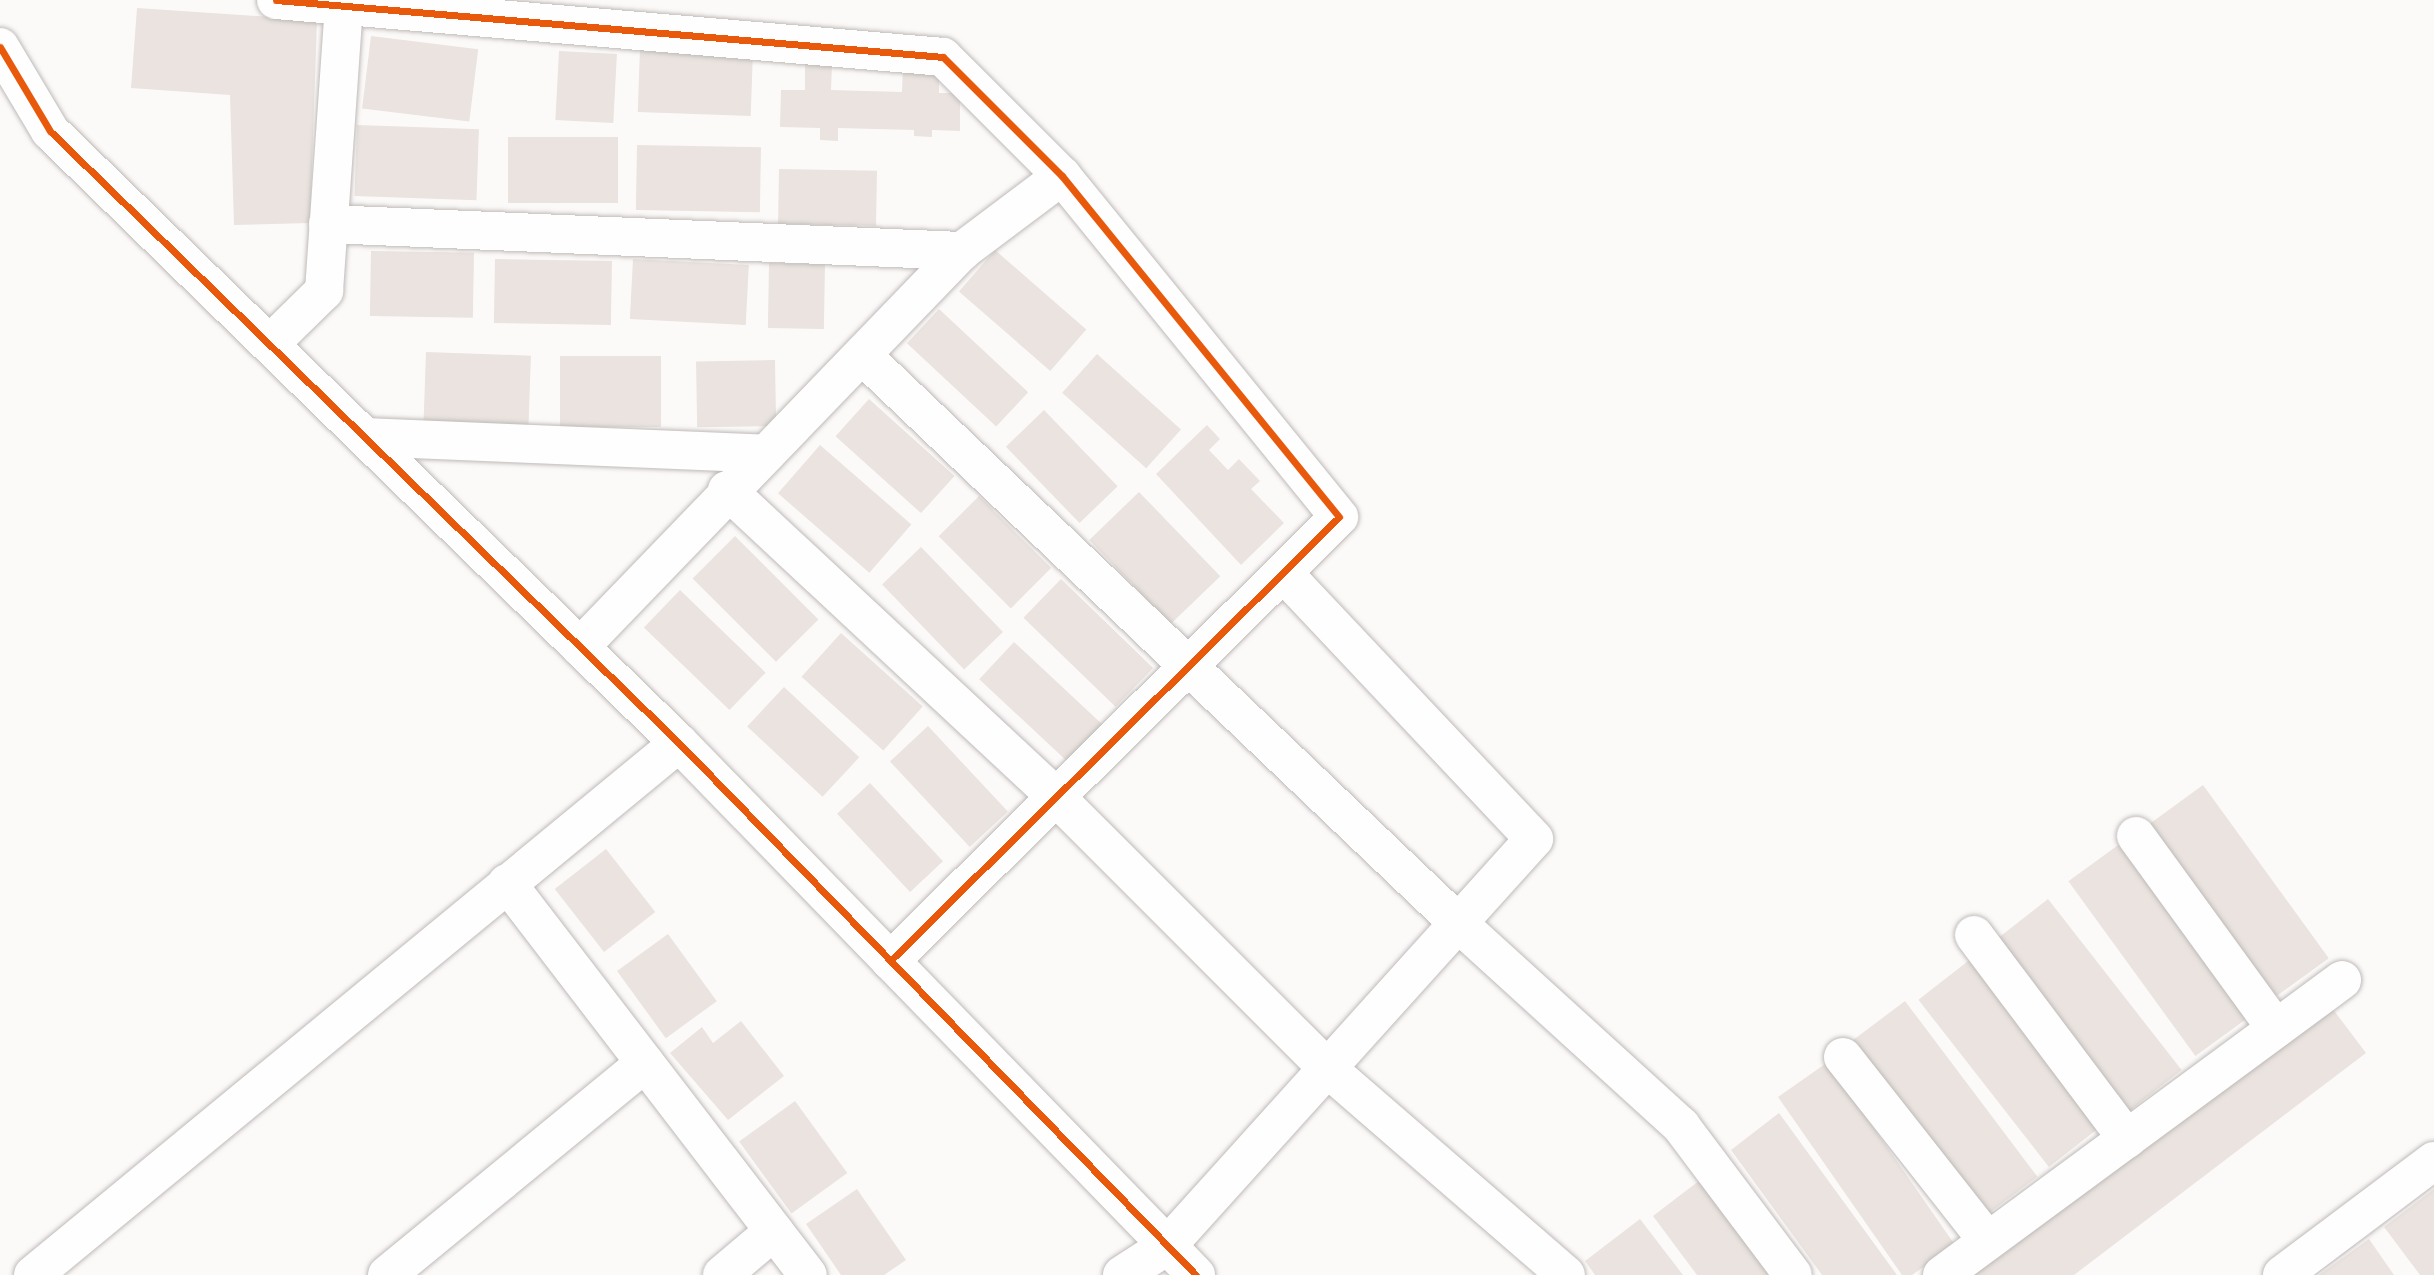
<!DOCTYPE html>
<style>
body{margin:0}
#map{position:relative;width:2434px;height:1275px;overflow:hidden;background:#fcfaf9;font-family:Figtree,sans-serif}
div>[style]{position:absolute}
.building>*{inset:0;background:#eae3df;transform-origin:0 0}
.roads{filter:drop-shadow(0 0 2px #bebab8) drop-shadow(0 0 2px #bebab8)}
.minor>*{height:38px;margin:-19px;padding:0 19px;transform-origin:19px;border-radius:19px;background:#fffefe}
.cycleway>*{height:7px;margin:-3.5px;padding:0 3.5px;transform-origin:3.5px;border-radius:3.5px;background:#e8590c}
span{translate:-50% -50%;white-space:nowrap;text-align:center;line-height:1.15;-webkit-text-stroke:7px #fff;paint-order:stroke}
</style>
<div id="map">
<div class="building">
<i style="clip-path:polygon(137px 8px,317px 20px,310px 223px,234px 225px,230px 95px,131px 88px)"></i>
<i style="left:371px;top:36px;width:108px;height:73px;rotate:7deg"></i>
<i style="left:640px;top:48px;width:113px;height:64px;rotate:2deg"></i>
<i style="left:559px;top:51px;width:58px;height:69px;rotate:3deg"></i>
<i style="clip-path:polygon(805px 64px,832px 65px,831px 90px,902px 92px,903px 66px,939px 67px,939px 93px,960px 93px,960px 131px,932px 130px,932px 137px,914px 136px,914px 130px,838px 128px,838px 141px,820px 140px,820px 128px,780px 127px,781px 90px,805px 90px)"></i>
<i style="left:357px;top:125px;width:122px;height:71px;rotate:2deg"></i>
<i style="left:618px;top:137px;width:66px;height:110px;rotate:90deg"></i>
<i style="left:637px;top:145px;width:124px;height:65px;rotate:1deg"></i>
<i style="left:779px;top:169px;width:98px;height:55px;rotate:1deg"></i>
<i style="left:995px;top:250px;width:121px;height:55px;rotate:41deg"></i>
<i style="left:371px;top:251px;width:103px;height:65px;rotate:1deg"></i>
<i style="left:495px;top:259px;width:117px;height:64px;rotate:1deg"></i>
<i style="left:633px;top:259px;width:116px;height:60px;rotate:3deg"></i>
<i style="left:769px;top:263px;width:56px;height:65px;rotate:1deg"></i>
<i style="left:939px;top:309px;width:122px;height:47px;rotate:43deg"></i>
<i style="left:426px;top:352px;width:105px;height:71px;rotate:2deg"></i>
<i style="left:1097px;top:354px;width:113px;height:52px;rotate:42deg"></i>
<i style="left:560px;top:356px;width:101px;height:71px"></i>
<i style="left:775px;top:360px;width:66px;height:79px;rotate:89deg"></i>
<i style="left:869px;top:399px;width:115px;height:50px;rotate:42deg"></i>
<i style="left:1044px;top:410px;width:106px;height:53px;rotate:46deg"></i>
<i style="clip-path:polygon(1207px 425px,1220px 439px,1209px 450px,1228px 470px,1239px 459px,1260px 481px,1251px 489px,1284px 523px,1241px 565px,1156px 474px)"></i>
<i style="left:820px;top:445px;width:121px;height:64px;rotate:41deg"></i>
<i style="left:1139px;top:492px;width:117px;height:69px;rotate:46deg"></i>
<i style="left:979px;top:496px;width:102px;height:57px;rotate:45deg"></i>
<i style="left:735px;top:536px;width:118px;height:60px;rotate:45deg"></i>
<i style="left:921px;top:547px;width:118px;height:54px;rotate:46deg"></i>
<i style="left:1061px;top:579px;width:128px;height:54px;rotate:44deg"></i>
<i style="left:680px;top:590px;width:119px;height:52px;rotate:44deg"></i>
<i style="left:841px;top:633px;width:110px;height:59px;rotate:42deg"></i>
<i style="left:1014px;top:642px;width:122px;height:51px;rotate:43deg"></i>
<i style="left:784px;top:687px;width:103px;height:54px;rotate:43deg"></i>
<i style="left:928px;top:726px;width:117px;height:52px;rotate:47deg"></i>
<i style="left:870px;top:783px;width:107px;height:45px;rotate:47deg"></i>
<i style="left:2203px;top:785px;width:214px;height:67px;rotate:54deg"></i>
<i style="left:2121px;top:843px;width:216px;height:65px;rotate:54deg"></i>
<i style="left:606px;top:849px;width:80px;height:65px;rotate:52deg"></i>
<i style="left:2048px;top:899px;width:217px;height:69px;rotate:52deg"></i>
<i style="left:668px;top:934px;width:83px;height:63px;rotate:54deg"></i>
<i style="left:1972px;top:958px;width:212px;height:68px;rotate:52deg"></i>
<i style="clip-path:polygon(2326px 1000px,2366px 1053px,2074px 1275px,1965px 1275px)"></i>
<i style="left:1905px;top:1001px;width:220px;height:65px;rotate:53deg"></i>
<i style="clip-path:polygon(741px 1021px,784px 1076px,728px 1120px,670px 1053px,702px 1027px,713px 1043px)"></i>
<i style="clip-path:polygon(1828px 1062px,1955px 1245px,1912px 1275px,1902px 1275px,1778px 1097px)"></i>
<i style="left:795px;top:1101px;width:89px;height:69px;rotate:54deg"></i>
<i style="clip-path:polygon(1779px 1113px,1897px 1275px,1822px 1275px,1731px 1150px)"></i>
<i style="clip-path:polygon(1704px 1177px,1777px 1275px,1697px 1275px,1653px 1216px)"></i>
<i style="clip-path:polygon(857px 1189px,906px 1260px,884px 1275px,841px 1275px,806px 1224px)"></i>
<i style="clip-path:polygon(2434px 1189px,2434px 1275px,2420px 1275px,2384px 1227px)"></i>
<i style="clip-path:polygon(1640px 1219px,1683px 1275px,1595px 1275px,1585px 1261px)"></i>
<i style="clip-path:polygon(2369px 1239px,2394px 1275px,2319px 1275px)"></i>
</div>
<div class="roads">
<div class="minor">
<i style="left:276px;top:0;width:669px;rotate:4.88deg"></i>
<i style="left:943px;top:57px;width:168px;rotate:45deg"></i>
<i style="left:1062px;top:176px;width:439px;rotate:50.9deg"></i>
<i style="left:1339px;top:517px;width:631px;rotate:135.32deg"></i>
<i style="left:0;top:47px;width:98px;rotate:59.2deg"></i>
<i style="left:50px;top:131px;width:878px;rotate:44.22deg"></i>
<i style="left:679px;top:743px;width:742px;rotate:45.82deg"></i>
<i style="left:328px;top:224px;width:635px;rotate:2.44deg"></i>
<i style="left:270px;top:344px;width:76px;rotate:-44.5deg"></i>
<i style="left:324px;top:291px;width:287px;rotate:-86deg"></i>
<i style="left:862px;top:355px;width:823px;rotate:43.62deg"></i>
<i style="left:1458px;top:923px;width:302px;rotate:42.3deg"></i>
<i style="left:1681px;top:1126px;width:186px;rotate:53.1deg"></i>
<i style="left:365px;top:437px;width:401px;rotate:2.4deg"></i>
<i style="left:727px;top:490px;width:450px;rotate:43deg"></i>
<i style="left:1056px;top:797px;width:383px;rotate:45deg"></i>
<i style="left:1327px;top:1068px;width:316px;rotate:40.9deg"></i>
<i style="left:580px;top:647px;width:550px;rotate:-46.03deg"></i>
<i style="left:962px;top:251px;width:125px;rotate:-36.9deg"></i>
<i style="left:2136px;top:836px;width:238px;rotate:54deg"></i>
<i style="left:507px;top:883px;width:494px;rotate:52.5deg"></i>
<i style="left:1974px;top:935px;width:255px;rotate:53.1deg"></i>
<i style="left:1843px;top:1057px;width:234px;rotate:51.8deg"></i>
<i style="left:33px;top:1275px;width:837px;rotate:-39.47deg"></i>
<i style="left:387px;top:1275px;width:334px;rotate:-39.4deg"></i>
<i style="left:722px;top:1275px;width:68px;rotate:-40.2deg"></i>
<i style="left:1122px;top:1275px;width:54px;rotate:-32.8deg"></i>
<i style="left:1167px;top:1246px;width:548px;rotate:-47.96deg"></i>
<i style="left:1534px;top:839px;width:366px;rotate:-133.3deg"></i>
<i style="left:1942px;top:1275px;width:497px;rotate:-36.4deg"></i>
<i style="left:2282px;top:1275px;width:190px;rotate:-36.9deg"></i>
</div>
</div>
<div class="cycleway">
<i style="left:276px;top:0;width:669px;rotate:4.88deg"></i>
<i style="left:943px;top:57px;width:168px;rotate:45deg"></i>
<i style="left:1062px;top:176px;width:439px;rotate:50.9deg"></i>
<i style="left:1339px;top:517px;width:631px;rotate:135.32deg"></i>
<i style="left:0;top:47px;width:98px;rotate:59.2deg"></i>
<i style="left:50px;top:131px;width:878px;rotate:44.22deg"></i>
<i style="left:679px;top:743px;width:742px;rotate:45.82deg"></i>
</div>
</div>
